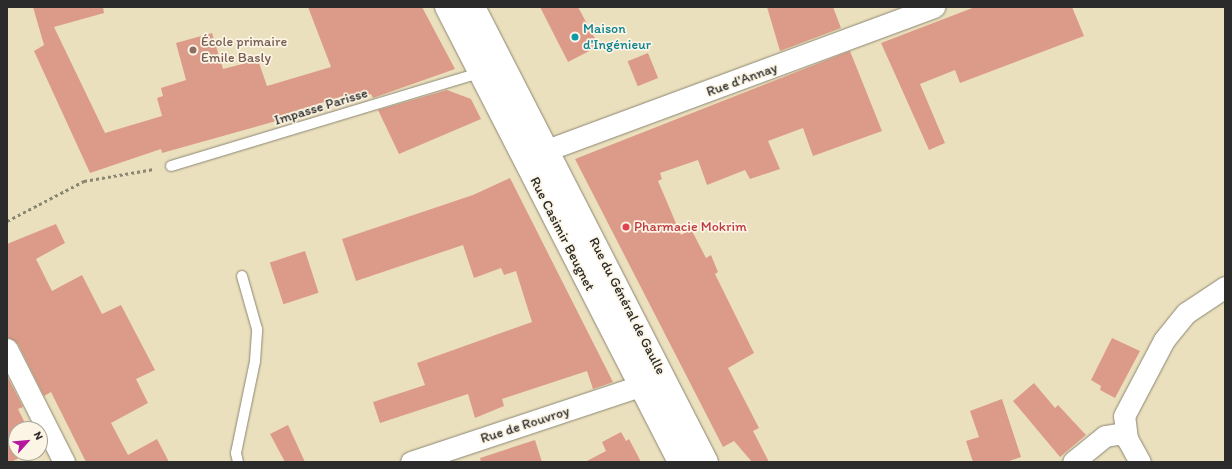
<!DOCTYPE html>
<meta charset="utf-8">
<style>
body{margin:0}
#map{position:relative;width:1232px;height:469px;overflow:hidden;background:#ebe0bd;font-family:Itim,sans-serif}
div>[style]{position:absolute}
.building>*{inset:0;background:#dc9b89;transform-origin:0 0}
.path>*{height:2.5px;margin-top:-1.25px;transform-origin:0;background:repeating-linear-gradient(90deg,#8b8674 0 3px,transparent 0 6px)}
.roads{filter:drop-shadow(0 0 1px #8b8674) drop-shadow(0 0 1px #8b8674)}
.lane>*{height:10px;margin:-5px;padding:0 5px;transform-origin:5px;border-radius:5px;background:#fff}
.street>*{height:21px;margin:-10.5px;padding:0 10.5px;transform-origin:10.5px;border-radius:10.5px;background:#fff}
.secondary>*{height:22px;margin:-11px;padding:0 11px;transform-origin:11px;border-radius:11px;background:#fff}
.dots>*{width:11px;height:11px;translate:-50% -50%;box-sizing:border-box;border:2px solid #fcf5e5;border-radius:50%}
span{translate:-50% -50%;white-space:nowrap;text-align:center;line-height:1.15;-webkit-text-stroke:3.5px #fcf5e5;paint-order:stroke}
.culture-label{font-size:14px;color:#0d838f}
.left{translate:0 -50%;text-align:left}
.education-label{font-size:14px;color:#785e54}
.street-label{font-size:14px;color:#2b2b2b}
.health-label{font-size:14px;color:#be3a42}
.frame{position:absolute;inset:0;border:8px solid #2b2b2b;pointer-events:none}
.north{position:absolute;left:8px;top:421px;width:40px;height:40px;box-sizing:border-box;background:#fcf5e5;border:1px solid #a8a49b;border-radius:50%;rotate:63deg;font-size:11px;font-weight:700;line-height:16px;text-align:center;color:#2b2b2b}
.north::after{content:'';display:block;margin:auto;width:14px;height:18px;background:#b5179e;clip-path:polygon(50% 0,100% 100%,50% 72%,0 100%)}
</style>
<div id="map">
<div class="building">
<i style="clip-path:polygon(33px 7px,103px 7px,104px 13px,54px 27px,105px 133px,162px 116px,157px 98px,163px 96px,161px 88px,186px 80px,176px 43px,212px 33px,223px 69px,258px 60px,267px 86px,331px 67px,308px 7px,422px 7px,455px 69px,373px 98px,371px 94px,345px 101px,343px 96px,279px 116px,280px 120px,162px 153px,161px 149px,90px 173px,34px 51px,44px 45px)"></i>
<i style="clip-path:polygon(540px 7px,578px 7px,599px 46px,568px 62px)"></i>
<i style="clip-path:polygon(767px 7px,833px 7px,841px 28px,780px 51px)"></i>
<i style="clip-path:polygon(975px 7px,1072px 7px,1084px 36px,960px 83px,955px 70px,920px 84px,945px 143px,929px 150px,881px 43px)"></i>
<i style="clip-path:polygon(850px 51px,882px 131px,813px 156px,803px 128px,768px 141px,780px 169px,750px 179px,745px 170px,707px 185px,698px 160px,660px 173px,662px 179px,658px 181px,681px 235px,691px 229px,706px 258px,711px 255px,718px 272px,715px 274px,754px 353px,728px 368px,759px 428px,753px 431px,769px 462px,752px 462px,734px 441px,723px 447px,575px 159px)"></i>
<i style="left:648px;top:53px;width:27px;height:22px;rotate:68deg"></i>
<i style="clip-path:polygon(447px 90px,471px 99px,481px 119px,399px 154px,378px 110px)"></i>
<i style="clip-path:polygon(510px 178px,613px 382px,593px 389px,587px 371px,502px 399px,504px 406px,475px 418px,468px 394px,380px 423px,373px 402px,425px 385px,417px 363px,532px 322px,516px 271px,504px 275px,501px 268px,474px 278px,463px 245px,356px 281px,342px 239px,473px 195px)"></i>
<i style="clip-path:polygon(56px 224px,65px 243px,36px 259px,52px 291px,82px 275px,102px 314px,121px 305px,155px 370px,136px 379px,148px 403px,111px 423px,128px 455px,157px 439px,169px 462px,86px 462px,51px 392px,44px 396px,18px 344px,7px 337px,7px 244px)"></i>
<i style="left:305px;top:251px;width:44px;height:37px;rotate:72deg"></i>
<i style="clip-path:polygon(1112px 338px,1140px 351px,1115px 398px,1100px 390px,1101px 386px,1091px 380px)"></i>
<i style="clip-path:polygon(7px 376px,23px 407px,18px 409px,28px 429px,16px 429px,16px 453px,29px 453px,11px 462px,7px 462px)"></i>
<i style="clip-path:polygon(1034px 383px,1055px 408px,1058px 405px,1086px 435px,1060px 457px,1013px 401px)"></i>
<i style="clip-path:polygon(1002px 399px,1021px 457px,1006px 462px,973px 462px,966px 441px,979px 437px,970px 411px)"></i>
<i style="clip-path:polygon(288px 425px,305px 462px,285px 462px,270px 434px)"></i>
<i style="clip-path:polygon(621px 432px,626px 441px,629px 439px,641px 462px,585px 462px,606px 451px,602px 442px)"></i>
<i style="clip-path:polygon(535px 440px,542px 462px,481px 462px,480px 458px)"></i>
</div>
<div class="path">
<i style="left:7px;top:221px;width:87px;rotate:-27.5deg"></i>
<i style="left:84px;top:181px;width:71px;rotate:-9.7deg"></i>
</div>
<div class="roads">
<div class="lane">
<i style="left:459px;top:7px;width:512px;rotate:62.68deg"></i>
<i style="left:171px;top:166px;width:323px;rotate:-16.8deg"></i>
<i style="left:238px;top:462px;width:9px;rotate:-103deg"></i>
<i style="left:236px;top:453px;width:94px;rotate:-78.3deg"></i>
<i style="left:255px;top:361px;width:32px;rotate:-86deg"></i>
<i style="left:257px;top:329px;width:55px;rotate:-105.8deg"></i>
</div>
<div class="street">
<i style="left:547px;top:150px;width:413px;rotate:-20.3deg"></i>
<i style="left:7px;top:349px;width:127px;rotate:63.2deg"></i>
<i style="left:411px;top:462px;width:241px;rotate:-18.4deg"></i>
<i style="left:1073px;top:462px;width:41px;rotate:-39.1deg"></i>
<i style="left:1105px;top:436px;width:20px;rotate:-9deg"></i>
<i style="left:1140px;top:462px;width:26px;rotate:-119deg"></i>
<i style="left:1127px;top:439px;width:23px;rotate:-97deg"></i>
<i style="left:1124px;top:416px;width:86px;rotate:-62.2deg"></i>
<i style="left:1164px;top:340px;width:35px;rotate:-51deg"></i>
<i style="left:1186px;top:313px;width:47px;rotate:-33.7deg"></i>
</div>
<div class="secondary">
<i style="left:446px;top:7px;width:511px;rotate:62.88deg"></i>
<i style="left:474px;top:7px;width:511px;rotate:62.88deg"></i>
</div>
</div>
<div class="dots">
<i style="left:575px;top:37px;background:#0f9aa8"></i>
<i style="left:193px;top:50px;background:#8d6e63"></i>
<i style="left:626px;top:227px;background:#e0444e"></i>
</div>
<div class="culture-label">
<span class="left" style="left:583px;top:37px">Maison<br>d'Ingénieur</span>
</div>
<div class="education-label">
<span class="left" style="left:201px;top:50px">École primaire<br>Emile Basly</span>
</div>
<div class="street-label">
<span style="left:742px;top:80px;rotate:-20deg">Rue d'Annay</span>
<span style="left:321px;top:107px;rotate:-17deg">Impasse Parisse</span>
<span style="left:562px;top:234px;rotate:63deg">Rue Casimir Beugnet</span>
<span style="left:627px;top:306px;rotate:63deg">Rue du Général de Gaulle</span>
<span style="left:525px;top:425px;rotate:-18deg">Rue de Rouvroy</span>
</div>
<div class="health-label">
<span class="left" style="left:634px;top:227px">Pharmacie Mokrim</span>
</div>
<div class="frame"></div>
<div class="north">N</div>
</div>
